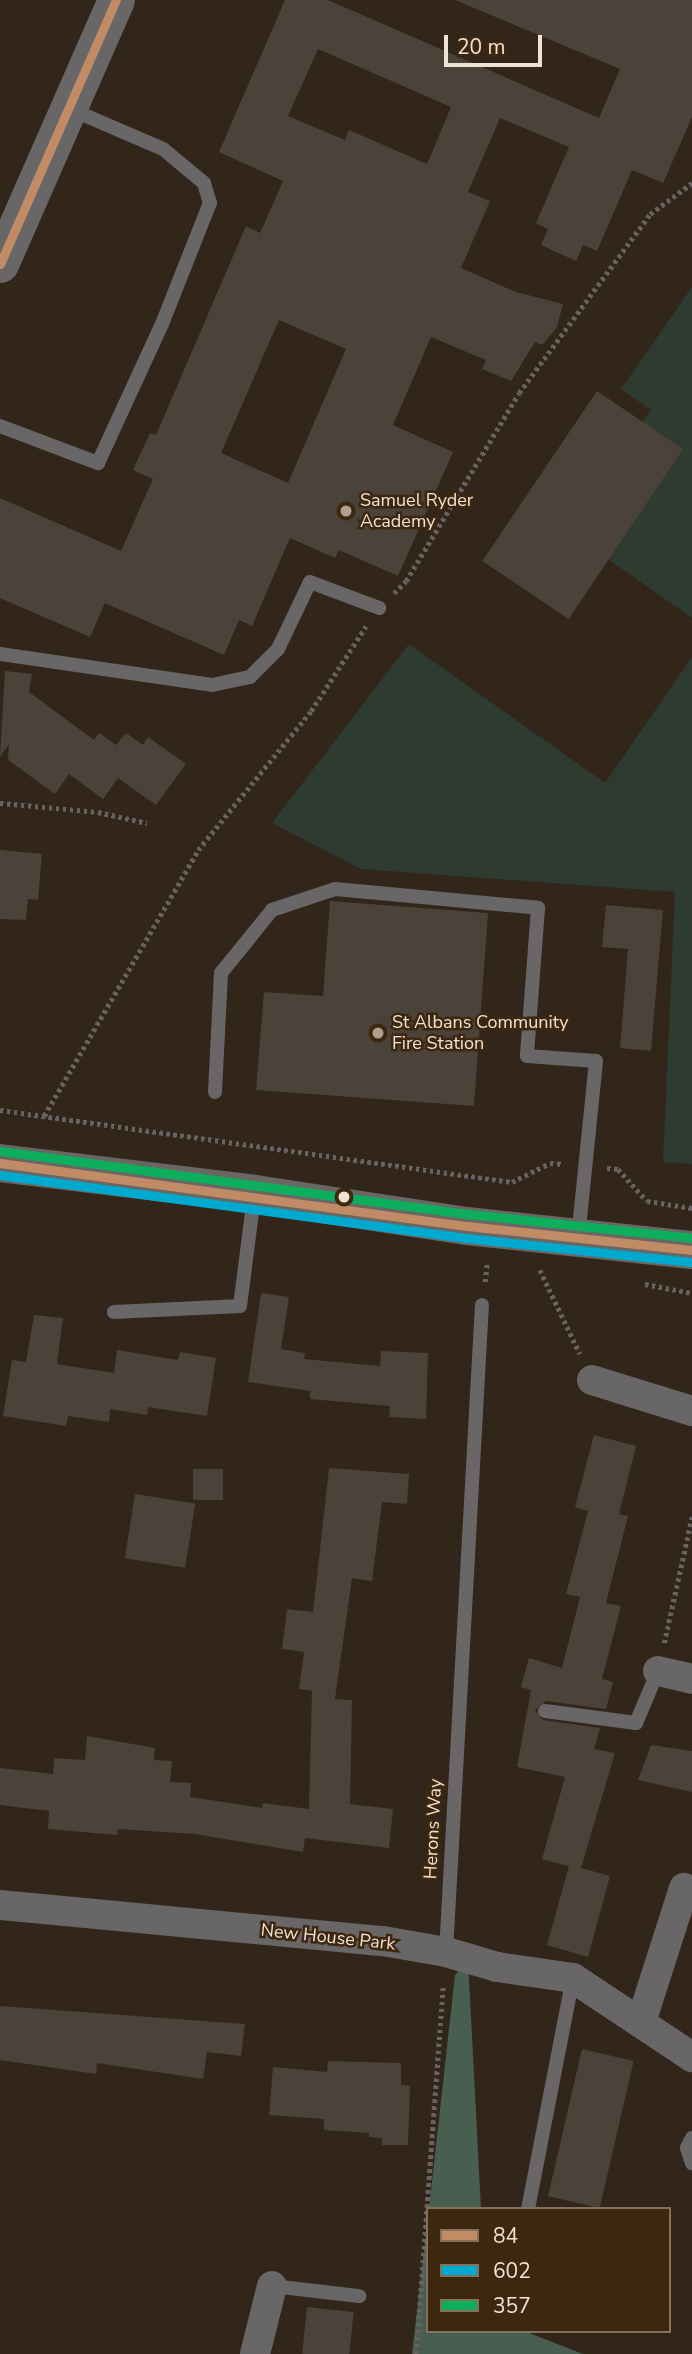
<!DOCTYPE html>
<style>
body{margin:0}
#map{position:relative;width:692px;height:2354px;overflow:hidden;background:#32261a;font-family:"Nunito Sans",sans-serif}
div>[style]{position:absolute}
.green>*{inset:0;background:#2d3b30}
.forest>*{inset:0;background:#485e50}
.building>*{inset:0;background:#4b4239;transform-origin:0 0}
.path>*{height:4.5px;margin-top:-2.25px;transform-origin:0;background:repeating-linear-gradient(90deg,#686260 0 3.5px,transparent 0 7px)}
.service>*{height:14px;margin:-7px;padding:0 7px;transform-origin:7px;border-radius:7px;background:#686666}
.minor>*{height:30px;margin:-15px;padding:0 15px;transform-origin:15px;border-radius:15px;background:#686666}
.tertiary>*{height:37px;margin:-18.5px;padding:0 18.5px;transform-origin:18.5px;border-radius:18.5px;background:#686666}
.primary>*{height:38px;margin:-19px;padding:0 19px;transform-origin:19px;border-radius:19px;background:#696663}
.bus-1>*{height:9px;margin:-4.5px;padding:0 4.5px;transform-origin:4.5px;border-radius:4.5px;background:#c18c65}
.bus-2>*{height:9px;margin:-4.5px;padding:0 4.5px;transform-origin:4.5px;border-radius:4.5px;background:#00a9ce}
.bus-3>*{height:9px;margin:-4.5px;padding:0 4.5px;transform-origin:4.5px;border-radius:4.5px;background:#0daf5c}
.dots>*{width:19px;height:19px;translate:-50% -50%;box-sizing:border-box;border:4px solid #3d270f;border-radius:50%}
span{translate:-50% -50%;white-space:nowrap;text-align:center;line-height:1.15;-webkit-text-stroke:5px #3d270f;paint-order:stroke}
.poi-label{font-size:18px;color:#efe1d3}
.left{translate:0 -50%;text-align:left}
.street-label{font-size:18px;color:#efe1d3}
.legend{position:absolute;left:426px;top:2207px;width:245px;height:126px;box-sizing:border-box;background:#3d270f;border:2px solid #84715d;margin:0;padding:9px 12px;list-style:none;font-size:21px;color:#efe1d3}
.legend li{display:flex;align-items:center;gap:14px;height:35px}
.legend b{width:35px;border:2px solid #84715d}
.scale{position:absolute;left:444px;top:35px;width:98px;height:32px;box-sizing:border-box;border:4px solid #efe1d3;border-top:0;padding-left:9px;font-size:21px;line-height:24px;white-space:nowrap;color:#efe1d3;-webkit-text-stroke:5px #3d270f;paint-order:stroke}
</style>
<div id="map">
<div class="green">
<i style="clip-path:polygon(692px 287px,692px 618px,608px 559px,683px 450px,642px 422px,651px 410px,621px 389px)"></i>
<i style="clip-path:polygon(409px 644px,605px 783px,692px 657px,692px 1164px,663px 1162px,675px 892px,361px 869px,272px 823px)"></i>
</div>
<div class="forest">
<i style="clip-path:polygon(468px 1960px,481px 2209px,429px 2209px,455px 1975px)"></i>
<i style="clip-path:polygon(428px 2217px,428px 2331px,524px 2331px,583px 2354px,412px 2354px)"></i>
</div>
<div class="building">
<i style="clip-path:polygon(evenodd,285px 0,328px 0,599px 118px,620px 69px,455px 0,692px 0,692px 117px,663px 183px,632px 170px,597px 251px,583px 245px,576px 261px,541px 245px,548px 229px,536px 223px,569px 147px,500px 118px,468px 192px,490px 201px,461px 268px,516px 292px,563px 304px,557px 327px,542px 345px,535px 342px,511px 381px,482px 369px,486px 360px,431px 337px,393px 425px,453px 452px,398px 576px,339px 550px,335px 558px,290px 538px,252px 626px,239px 620px,224px 655px,105px 603px,90px 637px,0 598px,0 498px,121px 551px,153px 479px,133px 470px,150px 433px,156px 435px,246px 226px,260px 233px,283px 181px,219px 152px,285px 0,318px 49px,451px 107px,427px 164px,349px 130px,345px 140px,288px 116px,318px 49px,285px 0,279px 320px,346px 349px,288px 483px,221px 453px,279px 320px)"></i>
<i style="left:597px;top:391px;width:104px;height:205px;rotate:34deg"></i>
<i style="clip-path:polygon(5px 671px,32px 674px,29px 692px,94px 740px,99px 733px,116px 745px,126px 733px,143px 745px,148px 737px,186px 764px,156px 805px,118px 778px,103px 799px,69px 774px,55px 794px,8px 760px,9px 744px,0 757px)"></i>
<i style="clip-path:polygon(0 850px,42px 854px,38px 900px,28px 899px,26px 920px,0 919px)"></i>
<i style="clip-path:polygon(330px 901px,488px 913px,474px 1106px,256px 1090px,264px 992px,323px 996px)"></i>
<i style="clip-path:polygon(606px 905px,663px 910px,651px 1051px,620px 1048px,628px 949px,602px 947px)"></i>
<i style="clip-path:polygon(261px 1293px,289px 1297px,281px 1349px,305px 1353px,304px 1359px,380px 1366px,381px 1351px,428px 1353px,426px 1419px,389px 1417px,390px 1406px,310px 1399px,310px 1391px,248px 1382px)"></i>
<i style="clip-path:polygon(34px 1315px,63px 1318px,57px 1364px,114px 1373px,117px 1350px,178px 1360px,180px 1352px,216px 1358px,207px 1416px,148px 1407px,147px 1415px,110px 1409px,109px 1422px,68px 1416px,66px 1426px,3px 1416px,12px 1360px,26px 1362px)"></i>
<i style="clip-path:polygon(594px 1435px,636px 1446px,619px 1514px,628px 1516px,606px 1603px,621px 1606px,602px 1679px,613px 1682px,606px 1709px,546px 1701px,535px 1710px,543px 1720px,600px 1728px,594px 1749px,615px 1753px,581px 1868px,610px 1876px,588px 1957px,547px 1945px,569px 1866px,542px 1859px,565px 1777px,517px 1767px,531px 1690px,521px 1687px,529px 1658px,562px 1668px,580px 1597px,566px 1594px,588px 1511px,575px 1507px)"></i>
<i style="clip-path:polygon(329px 1468px,409px 1474px,407px 1504px,382px 1502px,372px 1581px,352px 1578px,335px 1699px,352px 1700px,350px 1804px,393px 1809px,389px 1848px,305px 1838px,303px 1852px,195px 1834px,118px 1829px,117px 1835px,48px 1829px,49px 1811px,0 1805px,0 1768px,53px 1774px,54px 1758px,85px 1760px,87px 1736px,155px 1748px,154px 1760px,172px 1761px,170px 1782px,191px 1783px,190px 1797px,262px 1808px,263px 1803px,309px 1809px,312px 1691px,299px 1689px,304px 1652px,282px 1649px,287px 1609px,313px 1612px)"></i>
<i style="left:193px;top:1469px;width:30px;height:31px"></i>
<i style="left:135px;top:1494px;width:61px;height:65px;rotate:9deg"></i>
<i style="clip-path:polygon(651px 1745px,692px 1751px,692px 1792px,638px 1780px)"></i>
<i style="clip-path:polygon(0 2006px,245px 2024px,241px 2056px,207px 2052px,203px 2079px,97px 2063px,96px 2074px,0 2060px)"></i>
<i style="left:582px;top:2049px;width:53px;height:151px;rotate:13deg"></i>
<i style="clip-path:polygon(328px 2061px,401px 2063px,401px 2085px,410px 2086px,408px 2145px,382px 2145px,382px 2138px,369px 2137px,369px 2133px,324px 2130px,324px 2119px,269px 2115px,273px 2067px,327px 2072px)"></i>
<i style="left:307px;top:2307px;width:47px;height:47px;rotate:6deg"></i>
</div>
<div class="path">
<i style="left:394px;top:593px;width:17px;rotate:-45deg"></i>
<i style="left:406px;top:581px;width:219px;rotate:-59deg"></i>
<i style="left:519px;top:393px;width:222px;rotate:-53.8deg"></i>
<i style="left:650px;top:214px;width:52px;rotate:-36.4deg"></i>
<i style="left:0;top:803px;width:98px;rotate:5.2deg"></i>
<i style="left:98px;top:812px;width:50px;rotate:12.7deg"></i>
<i style="left:0;top:1110px;width:517px;rotate:8deg"></i>
<i style="left:512px;top:1182px;width:42px;rotate:-26.6deg"></i>
<i style="left:550px;top:1163px;width:13px;rotate:4deg"></i>
<i style="left:44px;top:1116px;width:307px;rotate:-59.9deg"></i>
<i style="left:198px;top:850px;width:179px;rotate:-50.9deg"></i>
<i style="left:311px;top:711px;width:101px;rotate:-57.1deg"></i>
<i style="left:607px;top:1168px;width:11px;rotate:5deg"></i>
<i style="left:618px;top:1169px;width:43px;rotate:47.8deg"></i>
<i style="left:647px;top:1201px;width:46px;rotate:8.8deg"></i>
<i style="left:540px;top:1270px;width:93px;rotate:64.5deg"></i>
<i style="left:485px;top:1282px;width:19px;rotate:-84deg"></i>
<i style="left:645px;top:1284px;width:48px;rotate:10.8deg"></i>
<i style="left:664px;top:1643px;width:129px;rotate:-77.5deg"></i>
<i style="left:416px;top:2354px;width:371px;rotate:-85.8deg"></i>
</div>
<div class="service">
<i style="left:0;top:426px;width:105px;rotate:20.7deg"></i>
<i style="left:98px;top:463px;width:153px;rotate:-65.3deg"></i>
<i style="left:162px;top:324px;width:130px;rotate:-68.4deg"></i>
<i style="left:210px;top:203px;width:21px;rotate:-107deg"></i>
<i style="left:204px;top:183px;width:53px;rotate:-140.3deg"></i>
<i style="left:163px;top:149px;width:101px;rotate:-156.7deg"></i>
<i style="left:0;top:654px;width:214px;rotate:8.3deg"></i>
<i style="left:212px;top:685px;width:39px;rotate:-12deg"></i>
<i style="left:250px;top:677px;width:40px;rotate:-45deg"></i>
<i style="left:278px;top:649px;width:74px;rotate:-64.5deg"></i>
<i style="left:310px;top:582px;width:74px;rotate:20.6deg"></i>
<i style="left:215px;top:1092px;width:119px;rotate:-87.1deg"></i>
<i style="left:221px;top:973px;width:81px;rotate:-51deg"></i>
<i style="left:272px;top:910px;width:66px;rotate:-18.4deg"></i>
<i style="left:335px;top:889px;width:204px;rotate:5.3deg"></i>
<i style="left:538px;top:908px;width:148px;rotate:94.3deg"></i>
<i style="left:527px;top:1056px;width:69px;rotate:4.1deg"></i>
<i style="left:596px;top:1061px;width:177px;rotate:95.8deg"></i>
<i style="left:114px;top:1312px;width:126px;rotate:-2.7deg"></i>
<i style="left:240px;top:1306px;width:110px;rotate:-82.7deg"></i>
<i style="left:545px;top:1711px;width:92px;rotate:7.5deg"></i>
<i style="left:636px;top:1723px;width:56px;rotate:-67.1deg"></i>
<i style="left:446px;top:1952px;width:648px;rotate:-86.82deg"></i>
<i style="left:692px;top:2138px;width:11px;rotate:117deg"></i>
<i style="left:687px;top:2148px;width:16px;rotate:72deg"></i>
<i style="left:528px;top:2209px;width:235px;rotate:-79deg"></i>
<i style="left:272px;top:2286px;width:88px;rotate:6.6deg"></i>
</div>
<div class="minor">
<i style="left:592px;top:1380px;width:105px;rotate:17.2deg"></i>
<i style="left:658px;top:1671px;width:35px;rotate:13deg"></i>
<i style="left:0;top:1905px;width:385px;rotate:5.4deg"></i>
<i style="left:383px;top:1941px;width:64px;rotate:9.9deg"></i>
<i style="left:446px;top:1952px;width:53px;rotate:16.4deg"></i>
<i style="left:497px;top:1967px;width:77px;rotate:8.2deg"></i>
<i style="left:573px;top:1978px;width:143px;rotate:33.6deg"></i>
<i style="left:641px;top:2022px;width:141px;rotate:-72.2deg"></i>
<i style="left:255px;top:2354px;width:70px;rotate:-76deg"></i>
</div>
<div class="tertiary">
<i style="left:0;top:264px;width:288px;rotate:-66.3deg"></i>
</div>
<div class="primary">
<i style="left:0;top:1163px;width:257px;rotate:6.9deg"></i>
<i style="left:255px;top:1194px;width:214px;rotate:8.6deg"></i>
<i style="left:467px;top:1226px;width:226px;rotate:6.1deg"></i>
</div>
<div class="bus-1">
<i style="left:0;top:264px;width:288px;rotate:-66.3deg"></i>
<i style="left:0;top:1163px;width:471px;rotate:7.7deg"></i>
<i style="left:467px;top:1226px;width:226px;rotate:6.1deg"></i>
</div>
<div class="bus-2">
<i style="left:0;top:1175px;width:470px;rotate:7.7deg"></i>
<i style="left:466px;top:1238px;width:226px;rotate:6.1deg"></i>
</div>
<div class="bus-3">
<i style="left:1px;top:1151px;width:472px;rotate:7.7deg"></i>
<i style="left:469px;top:1214px;width:224px;rotate:6.1deg"></i>
</div>
<div class="dots">
<i style="left:346px;top:511px;background:#ada092"></i>
<i style="left:378px;top:1033px;background:#ada092"></i>
<i style="left:344px;top:1197px;background:#efe1d3"></i>
</div>
<div class="poi-label">
<span class="left" style="left:360px;top:511px">Samuel Ryder<br>Academy</span>
<span class="left" style="left:392px;top:1033px">St Albans Community<br>Fire Station</span>
</div>
<div class="street-label">
<span style="left:433px;top:1829px;rotate:-87deg">Herons Way</span>
<span style="left:328px;top:1937px;rotate:6deg">New House Park</span>
</div>
<ul class="legend">
<li><b style="height:9px;background:#c18c65"></b>84</li>
<li><b style="height:9px;background:#00a9ce"></b>602</li>
<li><b style="height:9px;background:#0daf5c"></b>357</li>
</ul>
<div class="scale">20 m</div>
</div>
